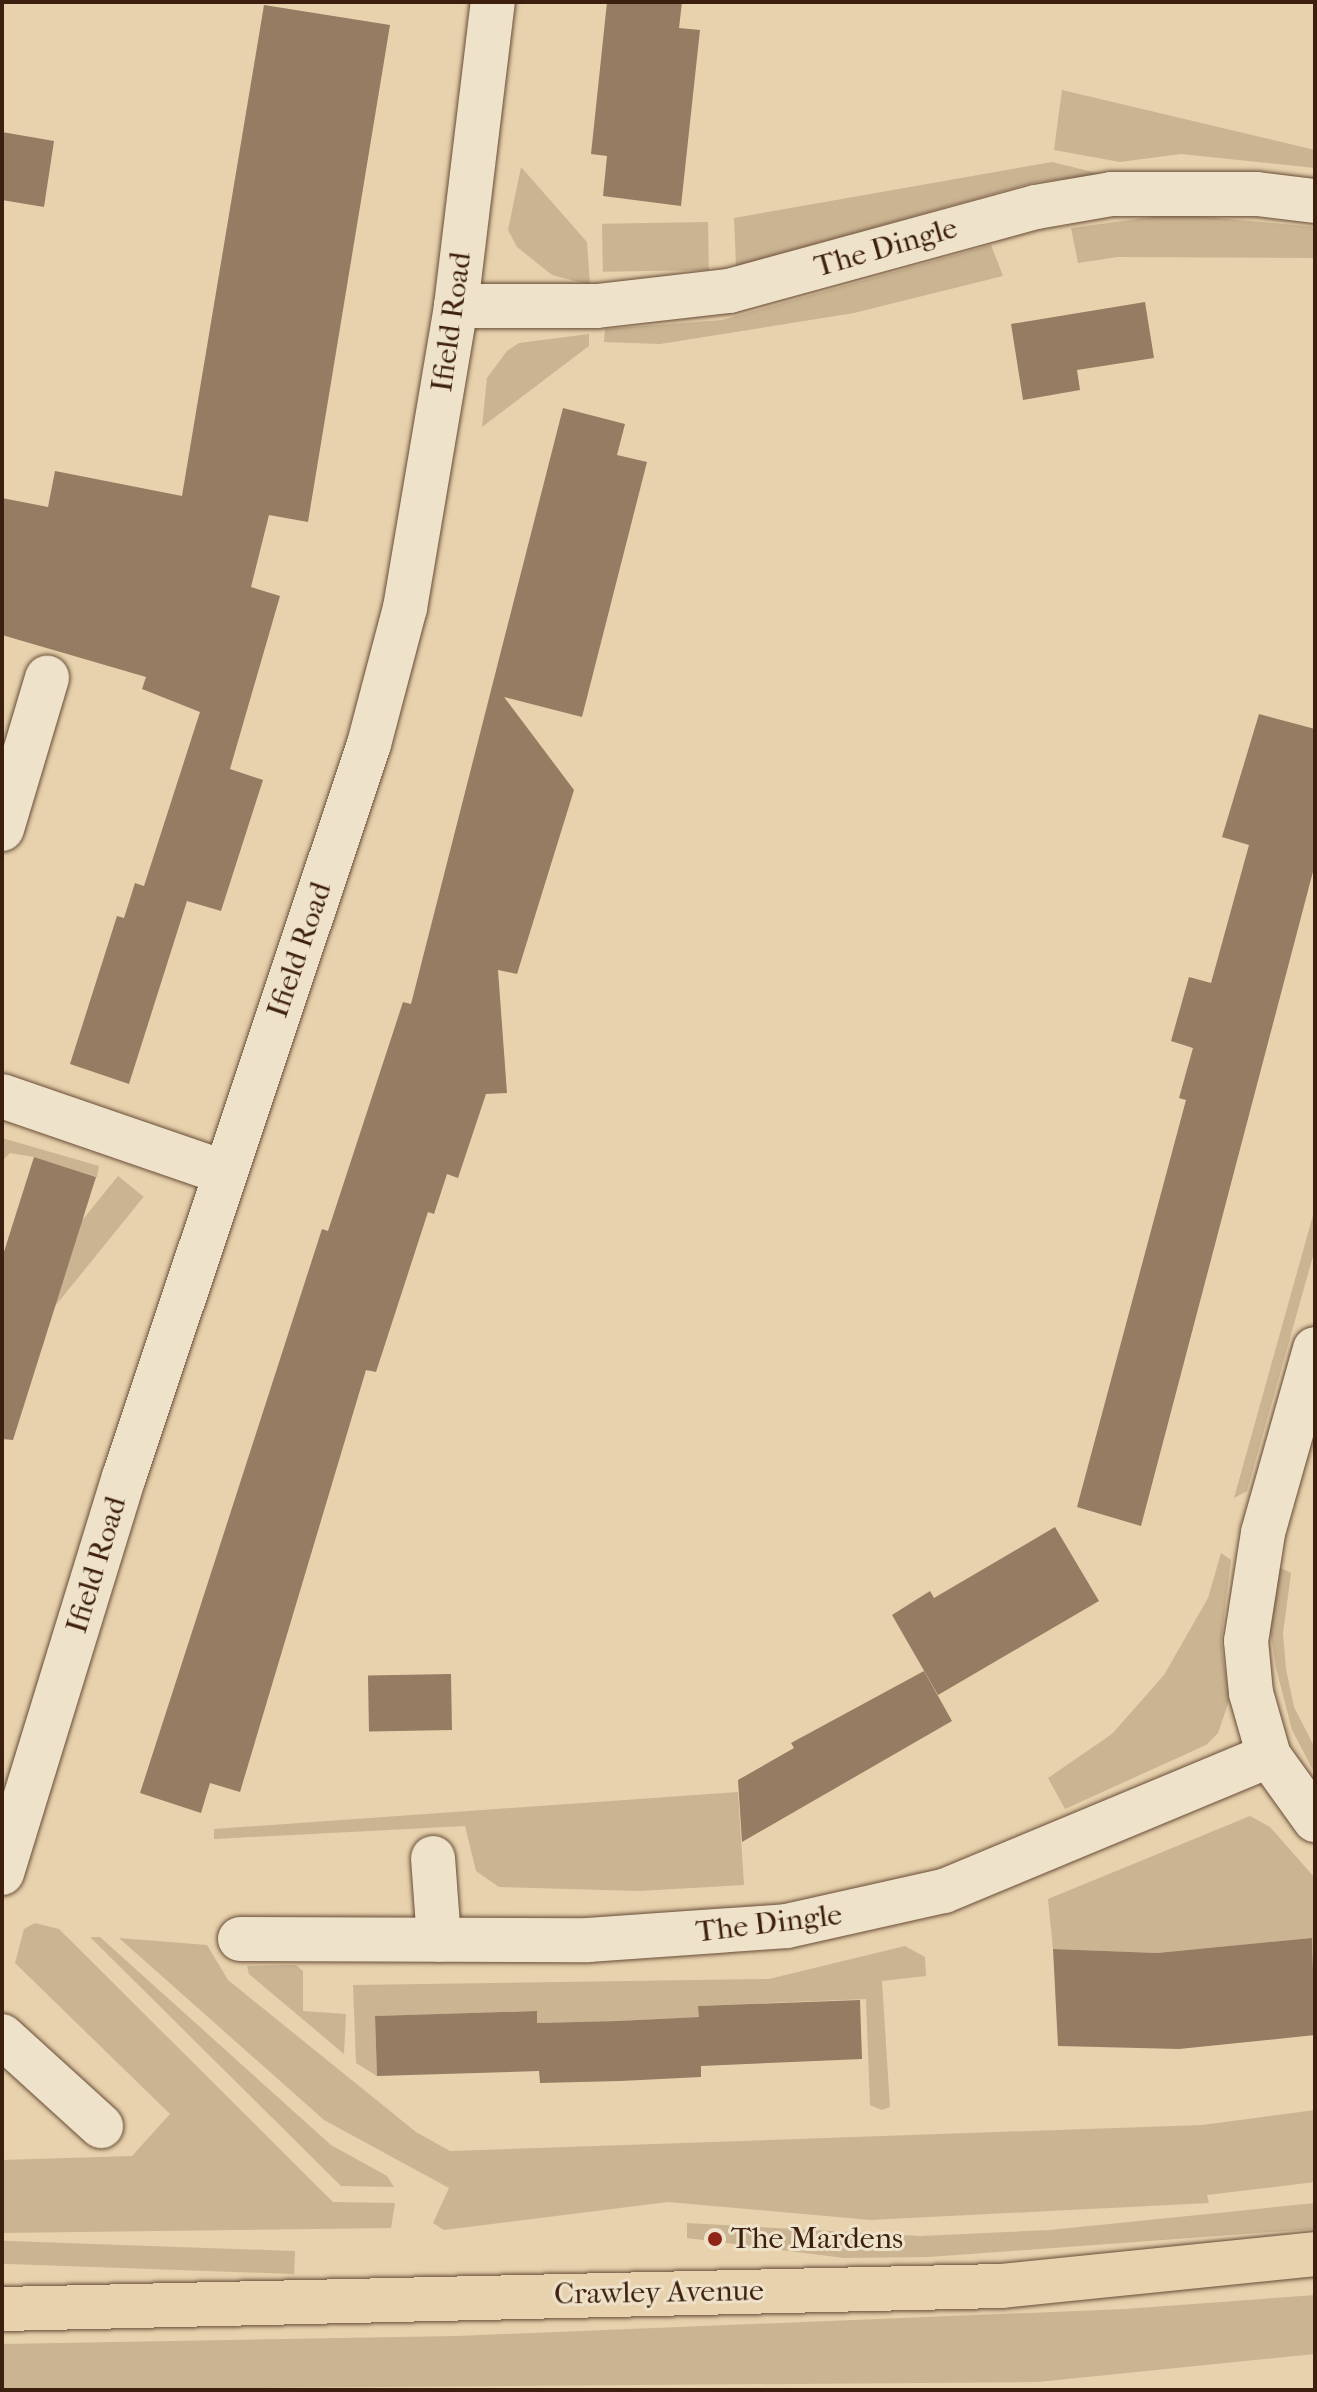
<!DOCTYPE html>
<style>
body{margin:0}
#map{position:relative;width:1317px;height:2392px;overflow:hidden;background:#e7d2ad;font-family:"IM FELL French Canon",serif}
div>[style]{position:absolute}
.green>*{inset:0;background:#cab492;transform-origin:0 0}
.building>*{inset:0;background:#957c62;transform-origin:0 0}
.roads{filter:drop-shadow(0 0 2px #684c37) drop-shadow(0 0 2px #684c37)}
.street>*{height:44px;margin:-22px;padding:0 22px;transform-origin:22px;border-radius:22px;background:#efe2ca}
.primary>*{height:44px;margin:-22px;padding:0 22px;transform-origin:22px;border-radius:22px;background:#e7d2ad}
.dots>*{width:22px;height:22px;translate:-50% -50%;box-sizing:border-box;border:4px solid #efe2ca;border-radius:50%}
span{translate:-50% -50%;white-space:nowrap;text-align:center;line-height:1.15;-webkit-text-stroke:6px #efe2ca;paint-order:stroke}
.street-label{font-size:30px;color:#3d1f10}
.poi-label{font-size:30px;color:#3d1f10}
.left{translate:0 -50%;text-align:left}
.frame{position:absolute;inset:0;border:4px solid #3d1f10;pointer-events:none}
</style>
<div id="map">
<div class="green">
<i style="clip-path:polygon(1062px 90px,1315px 150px,1315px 168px,1181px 154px,1120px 162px,1054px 150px)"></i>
<i style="clip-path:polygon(1052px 162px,1105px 175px,1036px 182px,736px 266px,734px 218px)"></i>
<i style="clip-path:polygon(521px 167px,587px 242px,590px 285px,552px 275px,517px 247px,508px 230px)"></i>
<i style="clip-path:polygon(1174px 214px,1315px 227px,1315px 258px,1118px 257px,1078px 263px,1071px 228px)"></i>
<i style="left:708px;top:222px;width:48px;height:106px;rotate:89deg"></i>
<i style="clip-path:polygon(991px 245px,1003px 276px,854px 313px,660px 344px,604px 342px,605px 329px,722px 320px)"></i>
<i style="clip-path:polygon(589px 334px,589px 346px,482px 427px,487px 378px,507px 351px,519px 343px)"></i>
<i style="clip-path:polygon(2px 1138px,99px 1166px,97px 1177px,34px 1157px,10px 1153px,2px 1161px)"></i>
<i style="left:118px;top:1176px;width:33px;height:159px;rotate:39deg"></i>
<i style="clip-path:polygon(1315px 1208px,1315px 1249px,1247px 1491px,1234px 1498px)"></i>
<i style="clip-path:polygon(1221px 1553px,1231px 1560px,1221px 1642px,1229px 1701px,1218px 1733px,1206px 1745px,1065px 1809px,1048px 1778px,1112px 1734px,1164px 1675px,1208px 1598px)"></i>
<i style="clip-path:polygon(1279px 1567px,1291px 1573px,1283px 1633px,1286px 1669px,1294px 1707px,1315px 1748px,1315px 1774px,1292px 1730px,1276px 1668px,1270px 1629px)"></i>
<i style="clip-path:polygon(738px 1792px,744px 1885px,639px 1891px,499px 1887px,476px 1871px,465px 1826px,214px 1839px,214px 1829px)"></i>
<i style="clip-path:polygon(1250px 1816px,1270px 1827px,1315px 1878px,1315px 1991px,1312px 1938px,1157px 1953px,1053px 1949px,1048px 1899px)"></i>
<i style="clip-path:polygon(35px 1923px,59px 1929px,333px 2202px,395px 2203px,391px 2228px,2px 2233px,2px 2160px,132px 2156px,170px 2114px,15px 1963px,24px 1929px)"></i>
<i style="clip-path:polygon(90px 1937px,100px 1937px,331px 2145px,387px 2176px,394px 2187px,341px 2186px)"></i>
<i style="clip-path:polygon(119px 1938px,207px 1945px,228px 1980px,416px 2132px,450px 2151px,1202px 2125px,1315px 2110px,1315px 2182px,1207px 2195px,1209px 2203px,871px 2220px,668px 2202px,444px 2230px,433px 2223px,449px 2188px,324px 2120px)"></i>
<i style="clip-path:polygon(905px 1946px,925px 1957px,926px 1976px,882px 1981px,890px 2107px,882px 2110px,870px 2105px,866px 1999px,699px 2006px,699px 2017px,618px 2021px,537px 2023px,536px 2011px,375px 2016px,377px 2076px,356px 2063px,353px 1985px,769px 1979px)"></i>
<i style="clip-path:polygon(296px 1965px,303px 1971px,303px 2011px,346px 2014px,344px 2054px,249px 1974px,247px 1966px)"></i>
<i style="clip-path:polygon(1315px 2203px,1315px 2229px,929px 2257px,844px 2258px,687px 2238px,687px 2223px,921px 2236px,1050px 2230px)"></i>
<i style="left:295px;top:2251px;width:23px;height:293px;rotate:92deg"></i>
<i style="clip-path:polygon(1315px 2295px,1315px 2354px,1038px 2382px,2px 2390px,2px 2344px,457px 2336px,1125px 2309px)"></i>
</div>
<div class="building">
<i style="clip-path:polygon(607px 2px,682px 2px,679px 28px,700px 30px,681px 206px,603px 196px,607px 156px,591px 154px)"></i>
<i style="clip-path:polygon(264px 5px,390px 25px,308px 522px,269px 515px,251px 587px,280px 596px,230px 769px,263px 780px,221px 911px,187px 901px,129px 1084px,70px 1064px,117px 916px,124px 918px,135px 883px,144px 886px,200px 712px,142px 689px,146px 677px,2px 635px,2px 498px,48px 507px,55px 471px,182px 496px)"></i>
<i style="clip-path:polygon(2px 132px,54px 141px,44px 207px,2px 200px)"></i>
<i style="clip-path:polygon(1145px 302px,1154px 358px,1077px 370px,1080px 390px,1023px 400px,1011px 324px)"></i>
<i style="clip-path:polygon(563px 408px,625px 424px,617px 455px,647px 462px,582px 717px,504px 697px,574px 790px,517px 974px,498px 970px,507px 1093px,486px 1094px,458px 1178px,447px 1174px,434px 1214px,428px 1212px,376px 1372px,366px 1370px,240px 1792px,210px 1783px,201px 1813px,140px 1793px,322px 1229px,328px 1231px,403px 1002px,411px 1004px)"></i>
<i style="clip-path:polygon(1259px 714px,1315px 729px,1315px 864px,1141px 1526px,1077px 1507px,1186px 1100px,1179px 1098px,1193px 1048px,1171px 1041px,1189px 977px,1211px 983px,1249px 845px,1222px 837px)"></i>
<i style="clip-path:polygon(34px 1157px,96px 1177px,13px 1440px,2px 1439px,2px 1258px)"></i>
<i style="clip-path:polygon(1055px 1527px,1099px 1601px,938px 1695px,892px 1615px,930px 1591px,934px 1598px)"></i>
<i style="clip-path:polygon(924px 1671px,952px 1721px,742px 1842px,738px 1780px,794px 1748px,791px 1743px)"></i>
<i style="left:451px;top:1674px;width:56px;height:83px;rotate:89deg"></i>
<i style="clip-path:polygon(1312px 1938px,1315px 2035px,1179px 2049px,1058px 2046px,1053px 1949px,1157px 1953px)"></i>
<i style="clip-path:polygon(860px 2000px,862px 2059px,701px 2066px,701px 2077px,620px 2081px,540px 2083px,539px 2071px,377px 2076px,375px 2016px,537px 2011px,537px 2023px,618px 2021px,699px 2017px,698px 2006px)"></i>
</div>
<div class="roads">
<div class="street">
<i style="left:456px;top:306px;width:141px"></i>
<i style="left:597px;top:306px;width:133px;rotate:-6.5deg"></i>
<i style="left:729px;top:291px;width:318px;rotate:-15.3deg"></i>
<i style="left:1036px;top:207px;width:76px;rotate:-9.8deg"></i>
<i style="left:1111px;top:194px;width:146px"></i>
<i style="left:1257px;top:194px;width:58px;rotate:6.9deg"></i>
<i style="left:2px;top:829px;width:158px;rotate:-73.4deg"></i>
<i style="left:2px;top:1096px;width:234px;rotate:19deg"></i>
<i style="left:1315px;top:1349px;width:191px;rotate:105.8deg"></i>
<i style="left:1263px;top:1533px;width:109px;rotate:98.9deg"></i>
<i style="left:1246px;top:1641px;width:52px;rotate:84.5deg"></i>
<i style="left:1251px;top:1693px;width:66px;rotate:74.1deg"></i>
<i style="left:1269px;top:1756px;width:79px;rotate:54.3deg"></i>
<i style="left:433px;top:1858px;width:82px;rotate:85.8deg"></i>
<i style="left:2px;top:1873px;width:414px;rotate:-72.9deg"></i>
<i style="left:124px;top:1477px;width:773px;rotate:-71.52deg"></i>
<i style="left:369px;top:744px;width:141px;rotate:-75.2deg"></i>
<i style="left:405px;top:608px;width:306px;rotate:-80.4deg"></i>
<i style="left:456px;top:306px;width:306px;rotate:-83.1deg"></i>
<i style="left:240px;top:1939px;width:348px;rotate:0.2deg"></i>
<i style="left:588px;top:1940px;width:199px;rotate:-4deg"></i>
<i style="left:787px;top:1926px;width:161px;rotate:-12.6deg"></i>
<i style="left:944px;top:1891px;width:352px;rotate:-22.6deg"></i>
<i style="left:2px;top:2036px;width:134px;rotate:42.3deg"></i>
</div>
<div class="primary">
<i style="left:2px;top:2309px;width:1000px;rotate:-1.32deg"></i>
<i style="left:1002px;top:2286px;width:315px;rotate:-5.8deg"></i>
</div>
</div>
<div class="dots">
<i style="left:715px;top:2239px;background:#8f2418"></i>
</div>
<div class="street-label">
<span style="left:886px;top:248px;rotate:-16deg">The Dingle</span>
<span style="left:452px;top:322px;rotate:-82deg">Ifield Road</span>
<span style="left:300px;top:950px;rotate:-71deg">Ifield Road</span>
<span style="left:97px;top:1565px;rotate:-73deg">Ifield Road</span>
<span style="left:769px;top:1924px;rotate:-7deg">The Dingle</span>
<span style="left:659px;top:2293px;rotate:-1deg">Crawley Avenue</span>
</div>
<div class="poi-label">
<span class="left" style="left:731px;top:2239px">The Mardens</span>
</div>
<div class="frame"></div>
</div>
